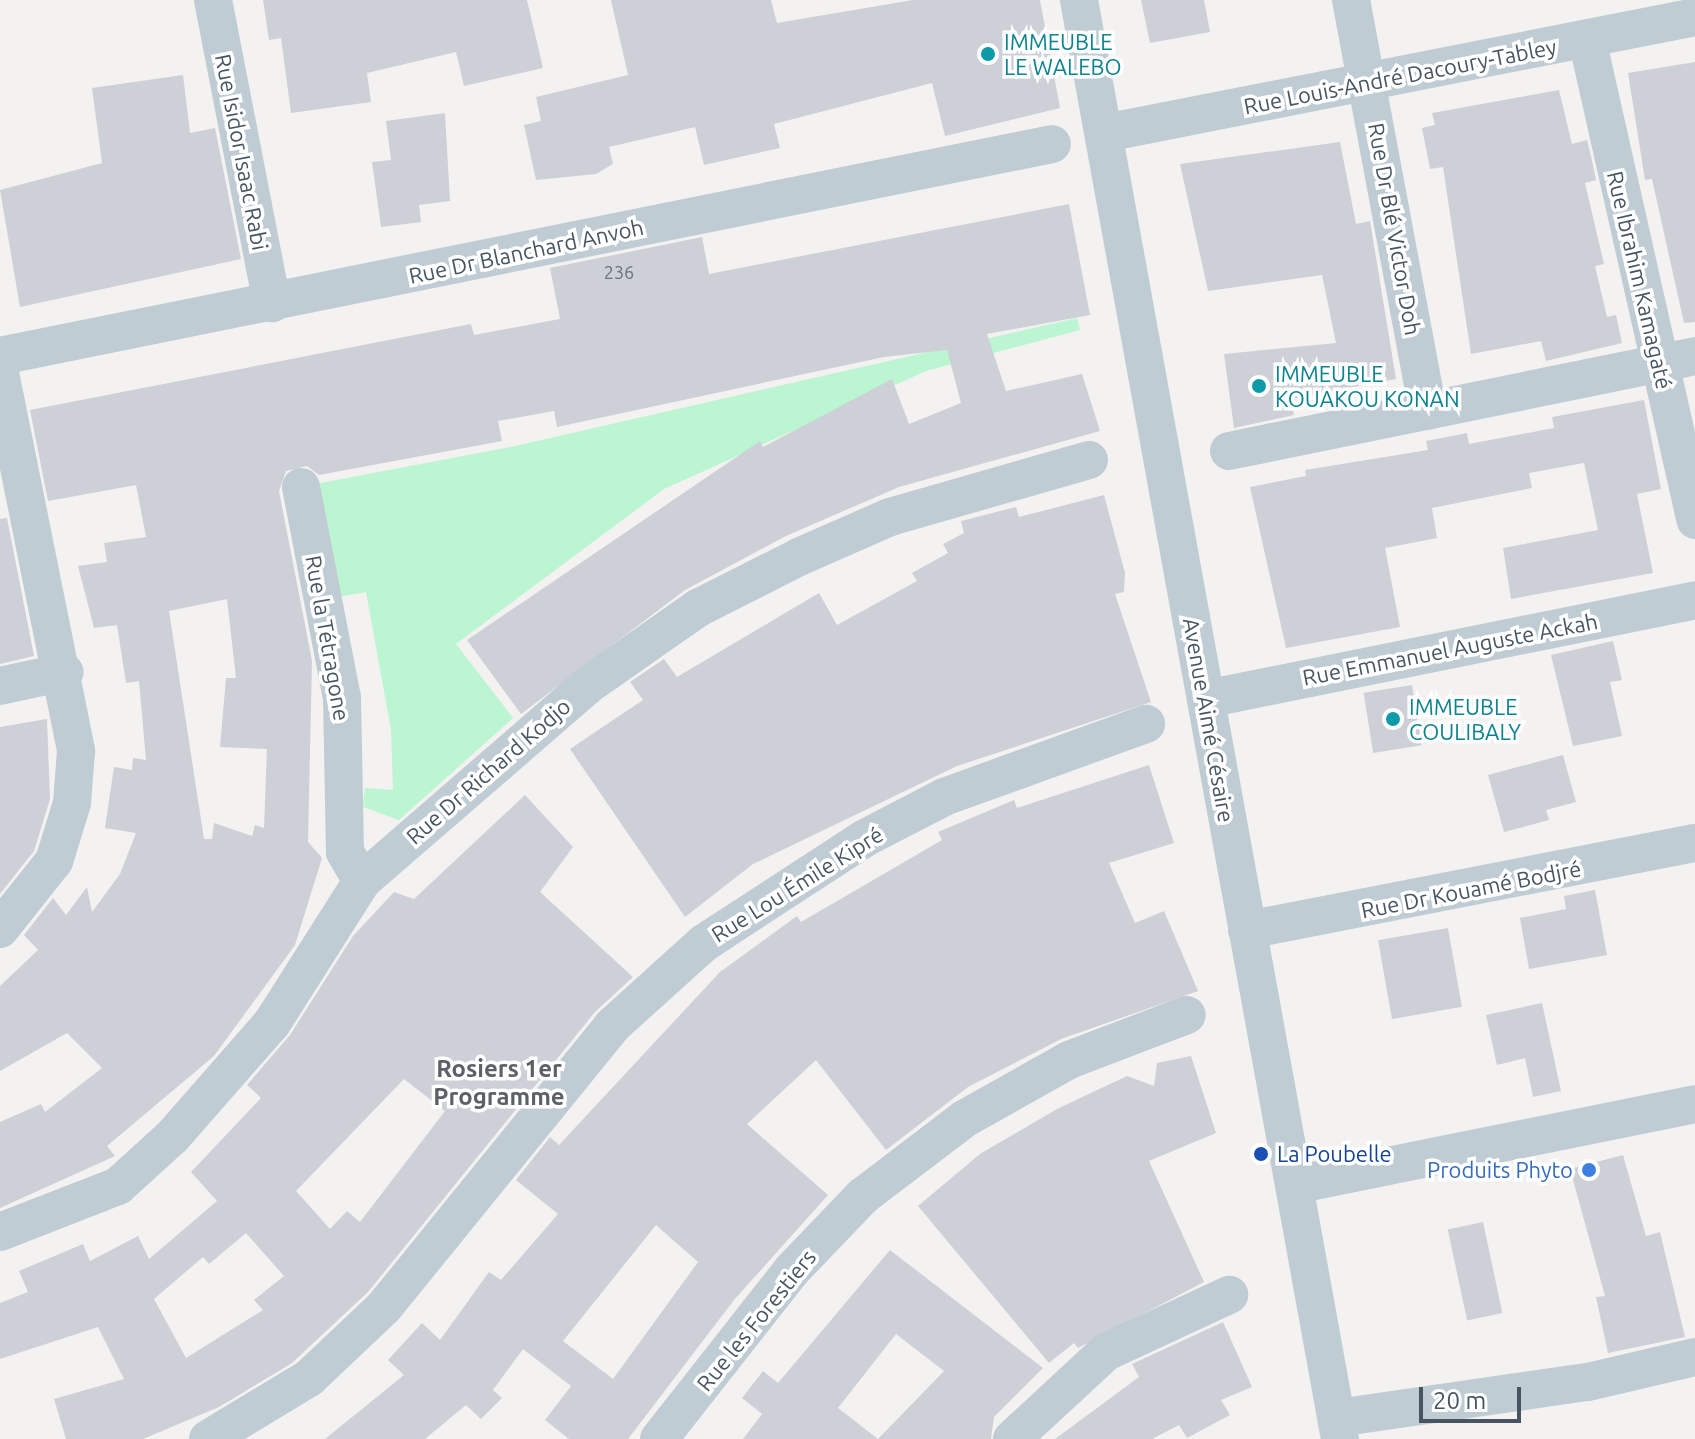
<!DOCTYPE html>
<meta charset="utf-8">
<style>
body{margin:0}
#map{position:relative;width:1695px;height:1439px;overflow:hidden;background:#f4f1f1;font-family:Ubuntu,sans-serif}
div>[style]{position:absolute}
.green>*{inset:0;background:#bbf5d1}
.building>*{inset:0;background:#cdd0d6;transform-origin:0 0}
.minor>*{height:38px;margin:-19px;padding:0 19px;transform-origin:19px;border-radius:19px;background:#c0ccd4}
.dots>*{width:22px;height:22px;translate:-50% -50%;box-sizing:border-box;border:4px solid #fff;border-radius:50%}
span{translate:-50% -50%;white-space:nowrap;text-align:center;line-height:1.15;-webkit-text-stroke:7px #fff;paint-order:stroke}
.number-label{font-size:18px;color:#68747e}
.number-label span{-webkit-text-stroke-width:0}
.culture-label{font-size:22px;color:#0d838f}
.left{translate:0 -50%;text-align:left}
.street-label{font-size:22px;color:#465561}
.transit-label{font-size:22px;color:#164399}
.shop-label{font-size:22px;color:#366cbe}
.right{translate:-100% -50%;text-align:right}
.neighbourhood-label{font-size:24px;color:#5c6167;font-weight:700}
.scale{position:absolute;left:1419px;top:1387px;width:102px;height:36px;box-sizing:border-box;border:4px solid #465561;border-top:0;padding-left:10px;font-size:24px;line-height:28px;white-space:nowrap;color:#465561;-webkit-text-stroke:6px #fff;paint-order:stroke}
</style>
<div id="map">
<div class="green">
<i style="clip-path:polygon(1077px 318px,1080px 330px,926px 371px,664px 489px,456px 644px,513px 718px,399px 820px,363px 807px,365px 788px,393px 790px,391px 730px,366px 592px,326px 599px,305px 486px,515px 446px)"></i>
</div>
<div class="building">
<i style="clip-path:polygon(263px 0,527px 0,543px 68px,464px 86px,456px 52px,367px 73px,371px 102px,291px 113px,281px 38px,269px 40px)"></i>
<i style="clip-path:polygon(611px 0,771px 0,777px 23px,913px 0,1040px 0,1060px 108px,945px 136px,932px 83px,774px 124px,780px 148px,704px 165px,695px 127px,609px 147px,613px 164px,596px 174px,536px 180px,524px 125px,541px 121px,536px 97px,628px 75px)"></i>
<i style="clip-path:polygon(1141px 0,1204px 0,1210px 32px,1150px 43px)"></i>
<i style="clip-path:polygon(1695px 62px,1695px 322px,1684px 323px,1652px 179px,1645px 180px,1628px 73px)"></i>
<i style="clip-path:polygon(183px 75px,190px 133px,215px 128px,241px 259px,20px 307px,0 190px,102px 163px,92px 88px)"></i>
<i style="clip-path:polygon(1559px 90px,1572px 144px,1587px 140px,1591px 156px,1596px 180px,1585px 183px,1604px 264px,1595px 266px,1607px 317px,1616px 315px,1622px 343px,1546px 361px,1541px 341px,1471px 354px,1443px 167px,1430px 169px,1422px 128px,1435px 125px,1432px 113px)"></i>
<i style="clip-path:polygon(445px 113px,450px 201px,419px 205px,421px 222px,381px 227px,372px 162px,391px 160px,386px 121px)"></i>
<i style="clip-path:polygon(1340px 142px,1356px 224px,1370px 221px,1396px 379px,1291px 399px,1294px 415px,1234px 428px,1224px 354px,1336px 343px,1322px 275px,1208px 291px,1180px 164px)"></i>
<i style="clip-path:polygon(evenodd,1069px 204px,1090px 315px,987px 334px,1006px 391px,1082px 374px,1100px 431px,899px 487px,786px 536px,685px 590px,521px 714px,467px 640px,760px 441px,763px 447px,892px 379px,909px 424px,961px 403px,947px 350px,884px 357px,557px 427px,554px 411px,498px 421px,502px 441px,319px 475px,307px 466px,286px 471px,279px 491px,312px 661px,308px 842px,322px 858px,295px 945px,214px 1056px,107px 1146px,115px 1156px,0 1208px,0 1122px,41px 1104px,45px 1112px,102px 1068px,67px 1033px,0 1071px,0 986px,38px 950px,24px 935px,53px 898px,66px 915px,87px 887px,92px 912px,120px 874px,136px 833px,105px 828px,114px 767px,132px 770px,133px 758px,146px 760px,139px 681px,126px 683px,117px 625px,94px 628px,78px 566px,107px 562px,104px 543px,146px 537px,136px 485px,48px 501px,30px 410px,471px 324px,474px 335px,560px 319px,550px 268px,702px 237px,709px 274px,1069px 204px,227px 599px,236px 678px,226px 678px,220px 747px,267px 749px,264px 828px,255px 825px,252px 836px,214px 823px,212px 839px,204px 839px,169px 611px,227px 599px)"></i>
<i style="clip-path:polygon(1644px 400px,1661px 489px,1637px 494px,1653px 573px,1511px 599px,1503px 548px,1598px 530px,1584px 463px,1529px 473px,1532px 488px,1432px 508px,1437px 538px,1385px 548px,1400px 627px,1286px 648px,1250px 487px,1306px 476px,1305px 470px,1428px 450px,1426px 441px,1467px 433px,1469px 444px,1554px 428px,1552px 417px)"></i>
<i style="clip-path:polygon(1104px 495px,1125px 573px,1124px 592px,1115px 594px,1151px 702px,957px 766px,753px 864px,685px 917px,570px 749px,643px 700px,630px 682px,664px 659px,677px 677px,819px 593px,837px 625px,917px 581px,912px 573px,948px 553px,943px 544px,964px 533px,961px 521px,1016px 507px,1019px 517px)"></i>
<i style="clip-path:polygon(7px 518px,34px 656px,0 664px,0 519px)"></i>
<i style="clip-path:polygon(1613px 641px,1622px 680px,1610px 682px,1622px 736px,1573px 746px,1551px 655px)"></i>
<i style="left:1412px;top:685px;width:61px;height:49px;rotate:81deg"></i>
<i style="clip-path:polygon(47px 719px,50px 799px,34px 851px,0 894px,0 727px)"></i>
<i style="clip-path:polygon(1563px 755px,1576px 802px,1546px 810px,1549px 820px,1504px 832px,1488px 775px)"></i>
<i style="clip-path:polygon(evenodd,1149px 765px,1174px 843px,1109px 863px,1135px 923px,1164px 911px,1198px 991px,1061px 1039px,968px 1087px,886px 1150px,816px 1060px,747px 1124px,828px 1195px,734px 1300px,628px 1439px,569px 1439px,545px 1420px,571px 1386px,523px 1349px,493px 1390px,502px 1398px,481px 1419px,466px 1405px,425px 1439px,325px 1439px,404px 1375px,388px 1360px,422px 1323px,440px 1340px,489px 1272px,501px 1280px,558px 1214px,516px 1180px,550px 1137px,559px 1145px,720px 972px,797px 916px,801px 922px,942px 840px,938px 832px,1014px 800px,1017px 808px,1149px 765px,656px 1225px,698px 1262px,613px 1379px,563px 1341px,656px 1225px)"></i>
<i style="clip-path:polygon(evenodd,525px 795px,573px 847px,540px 892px,633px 977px,595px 1012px,368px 1292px,292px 1363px,219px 1407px,143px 1439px,66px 1439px,54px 1399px,124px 1379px,98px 1327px,0 1359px,0 1303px,28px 1292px,19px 1271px,83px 1244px,90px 1261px,138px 1236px,149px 1259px,217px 1201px,191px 1172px,261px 1098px,247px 1085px,290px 1035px,353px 936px,394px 892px,414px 899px,525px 795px,404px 1079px,445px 1111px,360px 1222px,347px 1211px,330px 1229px,296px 1191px,404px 1079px,525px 795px,246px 1233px,284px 1276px,254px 1300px,263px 1310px,186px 1358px,154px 1299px,203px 1257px,209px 1264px,246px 1233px)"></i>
<i style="clip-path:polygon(1595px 890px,1607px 955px,1529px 969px,1520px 918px,1566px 909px,1564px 896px)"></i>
<i style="left:1448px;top:928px;width:80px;height:71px;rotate:80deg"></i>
<i style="clip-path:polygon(1542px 1003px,1561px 1091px,1533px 1097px,1525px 1058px,1497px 1065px,1486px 1015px)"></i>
<i style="clip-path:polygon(1191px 1056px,1216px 1133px,1149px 1161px,1204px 1282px,1078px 1348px,1074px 1343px,1049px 1363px,918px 1206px,980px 1154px,1057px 1109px,1127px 1076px,1154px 1086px,1157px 1063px)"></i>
<i style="clip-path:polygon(1623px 1155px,1646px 1236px,1660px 1232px,1685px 1337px,1608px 1353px,1596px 1297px,1605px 1296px,1570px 1169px)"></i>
<i style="left:1483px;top:1222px;width:93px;height:36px;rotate:78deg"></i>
<i style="clip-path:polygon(evenodd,890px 1250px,1043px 1368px,994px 1417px,991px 1439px,743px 1439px,762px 1414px,742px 1398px,763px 1371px,778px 1383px,890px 1250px,896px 1334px,944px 1371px,878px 1439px,838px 1408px,896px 1334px)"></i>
<i style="clip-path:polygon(1223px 1322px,1252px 1387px,1221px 1400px,1230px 1415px,1187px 1438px,1179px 1425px,1152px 1439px,1055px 1439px,1139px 1377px,1132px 1364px)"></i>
</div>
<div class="minor">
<i style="left:213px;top:0;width:309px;rotate:79deg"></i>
<i style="left:1079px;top:0;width:1462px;rotate:79.72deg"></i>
<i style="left:1351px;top:0;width:418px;rotate:79.4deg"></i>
<i style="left:1587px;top:39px;width:493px;rotate:77.3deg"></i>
<i style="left:1105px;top:133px;width:601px;rotate:-11.12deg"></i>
<i style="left:0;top:356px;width:1073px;rotate:-11.39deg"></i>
<i style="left:0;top:373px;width:386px;rotate:78.6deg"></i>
<i style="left:76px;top:751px;width:52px;rotate:94.4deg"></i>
<i style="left:72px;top:803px;width:61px;rotate:107.2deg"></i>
<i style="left:54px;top:861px;width:87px;rotate:128.5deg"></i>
<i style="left:1229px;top:451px;width:476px;rotate:-11.5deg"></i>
<i style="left:301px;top:487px;width:214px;rotate:79deg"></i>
<i style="left:342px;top:697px;width:155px;rotate:88.9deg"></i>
<i style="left:345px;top:852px;width:34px;rotate:60deg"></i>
<i style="left:0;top:686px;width:66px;rotate:-12.2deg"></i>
<i style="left:1206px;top:699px;width:499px;rotate:-11.4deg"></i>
<i style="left:1247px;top:930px;width:456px;rotate:-11deg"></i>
<i style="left:1294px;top:1185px;width:409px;rotate:-11.4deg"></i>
<i style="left:0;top:1232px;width:127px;rotate:-21.3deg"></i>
<i style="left:118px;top:1186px;width:74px;rotate:-42.3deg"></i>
<i style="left:173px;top:1136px;width:150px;rotate:-48.8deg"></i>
<i style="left:272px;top:1023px;width:168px;rotate:-57.6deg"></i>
<i style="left:362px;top:881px;width:299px;rotate:-40.9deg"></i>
<i style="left:588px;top:685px;width:134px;rotate:-35deg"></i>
<i style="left:698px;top:608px;width:115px;rotate:-26.8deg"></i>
<i style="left:801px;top:556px;width:97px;rotate:-23.7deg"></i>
<i style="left:890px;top:517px;width:207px;rotate:-16deg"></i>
<i style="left:1337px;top:1418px;width:254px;rotate:-8.2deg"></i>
<i style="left:1588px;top:1382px;width:110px;rotate:-13.2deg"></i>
<i style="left:208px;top:1439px;width:118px;rotate:-31.1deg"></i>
<i style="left:309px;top:1378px;width:103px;rotate:-43.4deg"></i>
<i style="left:384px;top:1307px;width:362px;rotate:-50.9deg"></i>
<i style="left:612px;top:1026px;width:124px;rotate:-42.1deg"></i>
<i style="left:704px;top:943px;width:192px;rotate:-33.1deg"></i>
<i style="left:865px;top:838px;width:89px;rotate:-27.4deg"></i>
<i style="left:944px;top:797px;width:215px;rotate:-19.9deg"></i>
<i style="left:659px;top:1439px;width:215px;rotate:-51.8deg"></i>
<i style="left:792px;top:1270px;width:103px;rotate:-46.2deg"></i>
<i style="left:863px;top:1196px;width:127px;rotate:-37.3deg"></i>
<i style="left:964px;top:1119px;width:120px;rotate:-29.3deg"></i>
<i style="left:1069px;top:1060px;width:126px;rotate:-20.9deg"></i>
<i style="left:1012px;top:1439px;width:128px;rotate:-42.8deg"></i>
<i style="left:1106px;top:1352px;width:136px;rotate:-24.9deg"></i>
</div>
<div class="dots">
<i style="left:988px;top:54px;background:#0f9aa8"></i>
<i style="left:1259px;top:386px;background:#0f9aa8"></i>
<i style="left:1393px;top:719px;background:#0f9aa8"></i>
<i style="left:1261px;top:1154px;background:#1a4fb4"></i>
<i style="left:1589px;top:1170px;background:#3f7fe0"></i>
</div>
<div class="number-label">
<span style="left:619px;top:272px">236</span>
</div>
<div class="culture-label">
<span class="left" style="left:1004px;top:54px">IMMEUBLE<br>LE WALEBO</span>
<span class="left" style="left:1275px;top:386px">IMMEUBLE<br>KOUAKOU KONAN</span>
<span class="left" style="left:1409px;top:719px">IMMEUBLE<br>COULIBALY</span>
</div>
<div class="street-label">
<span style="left:1400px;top:76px;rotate:-11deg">Rue Louis-André Dacoury-Tabley</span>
<span style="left:242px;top:152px;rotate:79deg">Rue Isidor Isaac Rabi</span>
<span style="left:1395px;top:229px;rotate:80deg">Rue Dr Blé Victor Doh</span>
<span style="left:526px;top:251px;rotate:-12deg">Rue Dr Blanchard Anvoh</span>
<span style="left:1640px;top:280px;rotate:77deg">Rue Ibrahim Kamagaté</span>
<span style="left:328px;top:638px;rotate:80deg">Rue la Tétragone</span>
<span style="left:1450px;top:649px;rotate:-11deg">Rue Emmanuel Auguste Ackah</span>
<span style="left:1209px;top:720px;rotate:80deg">Avenue Aimé Césaire</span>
<span style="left:488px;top:771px;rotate:-41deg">Rue Dr Richard Kodjo</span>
<span style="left:797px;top:884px;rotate:-32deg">Rue Lou Émile Kipré</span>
<span style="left:1471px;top:889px;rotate:-11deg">Rue Dr Kouamé Bodjré</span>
<span style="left:756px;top:1320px;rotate:-51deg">Rue les Forestiers</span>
</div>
<div class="transit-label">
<span class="left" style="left:1277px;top:1154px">La Poubelle</span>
</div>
<div class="shop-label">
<span class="right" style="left:1573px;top:1170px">Produits Phyto</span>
</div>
<div class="neighbourhood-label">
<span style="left:499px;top:1083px">Rosiers 1er<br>Programme</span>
</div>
<div class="scale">20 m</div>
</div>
